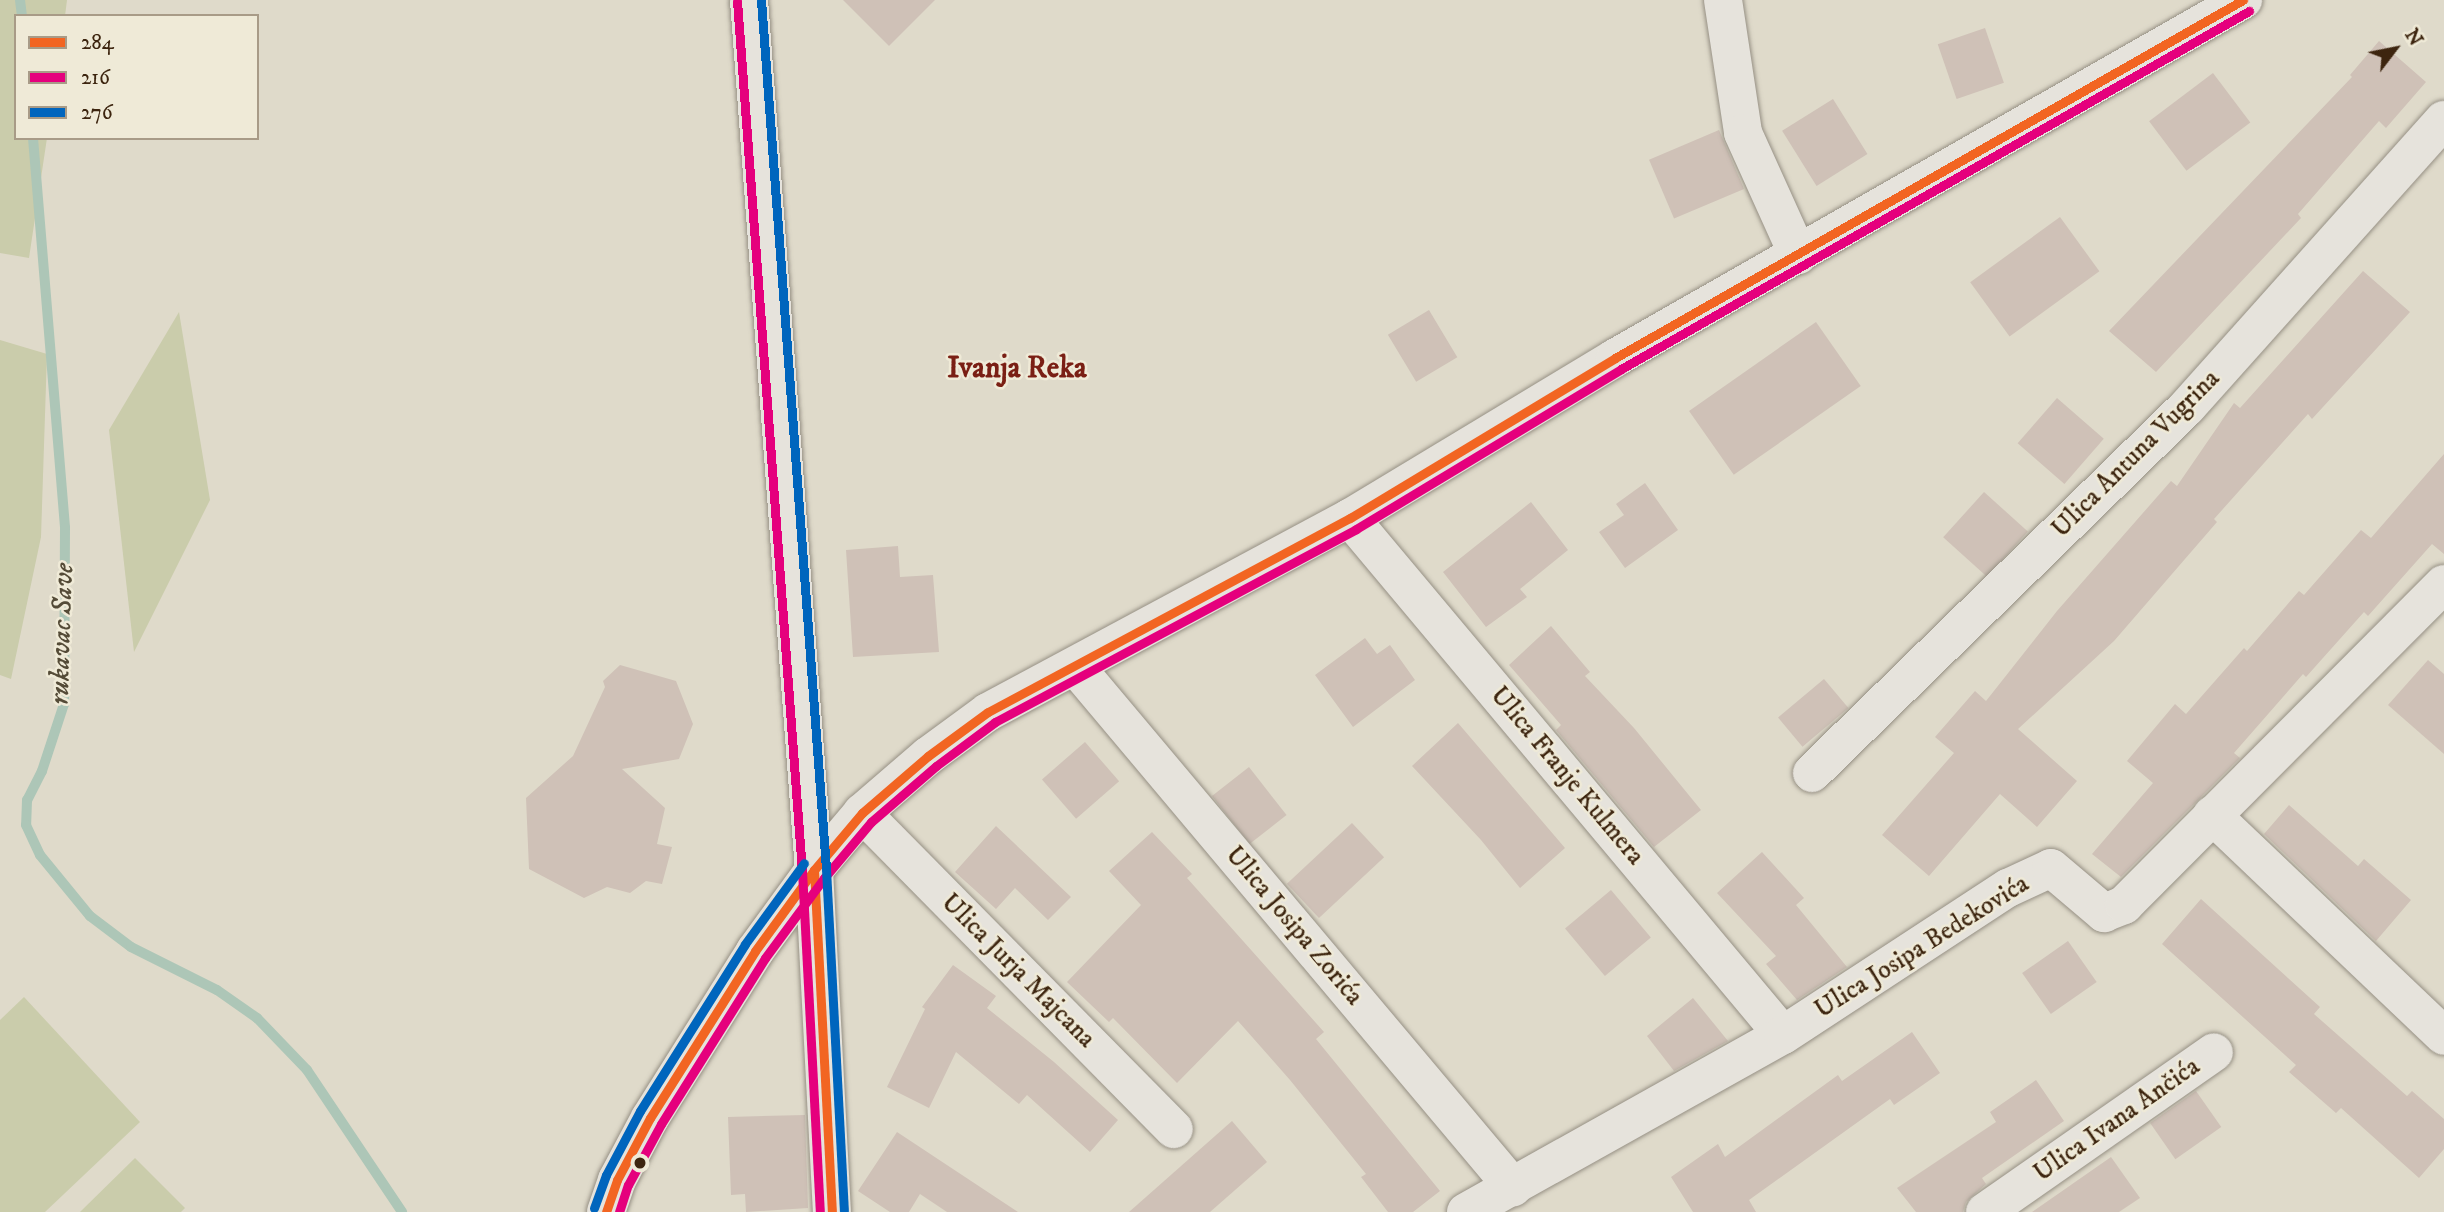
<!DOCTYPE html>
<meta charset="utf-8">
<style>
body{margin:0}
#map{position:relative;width:2444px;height:1212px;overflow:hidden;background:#dfdaca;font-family:"IM FELL DW Pica",serif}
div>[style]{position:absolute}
.green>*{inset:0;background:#caccab}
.stream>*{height:10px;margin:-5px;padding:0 5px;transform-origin:5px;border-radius:5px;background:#adc6b7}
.building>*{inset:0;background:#cfc1b7;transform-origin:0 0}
.roads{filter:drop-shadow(0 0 2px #969084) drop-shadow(0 0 2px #969084)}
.minor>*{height:38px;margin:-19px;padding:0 19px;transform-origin:19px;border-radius:19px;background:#e6e3dc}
.tertiary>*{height:38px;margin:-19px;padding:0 19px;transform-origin:19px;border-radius:19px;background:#e6e3dc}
.secondary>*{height:38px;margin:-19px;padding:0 19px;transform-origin:19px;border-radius:19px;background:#e6e3dc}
.bus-1>*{height:9px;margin:-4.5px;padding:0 4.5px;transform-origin:4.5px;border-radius:4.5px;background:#f26522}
.bus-2>*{height:9px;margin:-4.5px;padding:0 4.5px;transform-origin:4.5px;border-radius:4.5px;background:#e5007d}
.bus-3>*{height:9px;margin:-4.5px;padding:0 4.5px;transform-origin:4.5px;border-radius:4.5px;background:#0065bd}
.dots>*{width:19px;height:19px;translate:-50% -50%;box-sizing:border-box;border:4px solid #efead7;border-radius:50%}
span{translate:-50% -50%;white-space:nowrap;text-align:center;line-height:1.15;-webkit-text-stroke:5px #efead7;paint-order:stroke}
.street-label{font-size:26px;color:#3d250f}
.water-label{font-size:28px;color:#544b37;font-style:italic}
.quarter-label{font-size:30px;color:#7a1f14;font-weight:700}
.legend{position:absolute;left:14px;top:14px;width:245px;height:126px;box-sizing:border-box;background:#efead7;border:2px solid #a89b87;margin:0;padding:9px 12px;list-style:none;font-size:21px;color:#3d250f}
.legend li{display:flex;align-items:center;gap:14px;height:35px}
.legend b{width:35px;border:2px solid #a89b87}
.north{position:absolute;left:2360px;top:14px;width:70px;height:70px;-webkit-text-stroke:5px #efead7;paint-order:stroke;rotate:58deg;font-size:19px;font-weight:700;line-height:28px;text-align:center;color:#3d250f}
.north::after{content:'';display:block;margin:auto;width:24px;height:32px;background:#3d250f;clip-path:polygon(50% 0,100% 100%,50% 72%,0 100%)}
</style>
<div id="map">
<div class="green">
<i style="clip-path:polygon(0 0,67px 0,65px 16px,16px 16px,16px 138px,47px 138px,29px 258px,0 253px)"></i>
<i style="clip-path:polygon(179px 312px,210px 500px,134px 652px,109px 430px)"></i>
<i style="clip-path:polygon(0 340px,47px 354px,41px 537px,11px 679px,0 675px)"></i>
<i style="clip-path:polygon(24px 997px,140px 1122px,45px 1212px,0 1212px,0 1020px)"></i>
<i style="clip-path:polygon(135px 1158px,185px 1208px,181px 1212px,80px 1212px)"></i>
</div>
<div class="stream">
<i style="left:20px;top:0;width:16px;rotate:83deg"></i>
<i style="left:33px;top:138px;width:391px;rotate:85.3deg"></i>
<i style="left:65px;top:528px;width:176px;rotate:90.3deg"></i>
<i style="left:64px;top:704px;width:71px;rotate:108.2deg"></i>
<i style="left:42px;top:771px;width:33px;rotate:117deg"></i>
<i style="left:27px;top:800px;width:25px;rotate:92deg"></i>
<i style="left:26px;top:825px;width:33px;rotate:65deg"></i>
<i style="left:40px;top:855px;width:79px;rotate:50.7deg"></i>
<i style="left:90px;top:916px;width:51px;rotate:37.1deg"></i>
<i style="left:131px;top:947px;width:96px;rotate:26.6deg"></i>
<i style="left:217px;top:990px;width:49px;rotate:35deg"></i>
<i style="left:257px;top:1018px;width:72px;rotate:46.1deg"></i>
<i style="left:307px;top:1070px;width:171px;rotate:56.2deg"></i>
</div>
<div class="building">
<i style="clip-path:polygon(843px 0,935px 0,889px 46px)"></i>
<i style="left:1985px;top:28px;width:58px;height:50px;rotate:71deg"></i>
<i style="clip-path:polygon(2379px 41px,2426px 82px,2386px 128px,2379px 121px,2298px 214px,2301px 218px,2156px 372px,2109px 331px,2352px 77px,2350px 75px)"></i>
<i style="left:2213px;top:73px;width:62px;height:80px;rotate:53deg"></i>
<i style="left:1833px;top:99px;width:65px;height:60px;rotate:58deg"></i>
<i style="left:1719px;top:130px;width:64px;height:76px;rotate:67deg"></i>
<i style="left:2060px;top:217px;width:67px;height:111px;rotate:54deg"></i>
<i style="clip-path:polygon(2363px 271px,2410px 312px,2312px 419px,2308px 414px,2214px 519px,2217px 522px,2114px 641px,2018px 729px,2077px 781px,2037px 827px,2000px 794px,1929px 876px,1882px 835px,1954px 753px,1935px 737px,1975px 691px,1986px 701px,2057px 611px,2171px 481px,2177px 486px,2234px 403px,2240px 408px)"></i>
<i style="left:1429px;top:310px;width:55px;height:48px;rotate:59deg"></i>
<i style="left:1816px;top:322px;width:78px;height:155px;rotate:55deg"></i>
<i style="left:2057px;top:398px;width:62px;height:60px;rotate:41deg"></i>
<i style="clip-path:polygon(2444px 454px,2444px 554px,2432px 544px,2368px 616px,2364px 612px,2306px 677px,2303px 674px,2234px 753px,2240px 758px,2121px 877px,2092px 854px,2153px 783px,2127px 761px,2175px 704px,2186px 714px,2244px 648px,2247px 651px,2299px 591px,2304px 595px,2361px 530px,2371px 538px)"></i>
<i style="clip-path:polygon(1645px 483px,1678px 530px,1625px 568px,1599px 532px,1624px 515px,1616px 504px)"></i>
<i style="left:1984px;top:492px;width:59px;height:61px;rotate:42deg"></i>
<i style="clip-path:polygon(1531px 502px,1568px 550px,1520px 589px,1527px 597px,1486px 627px,1443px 572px)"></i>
<i style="clip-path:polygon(898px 546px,900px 577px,933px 575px,939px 652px,853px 657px,846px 550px)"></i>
<i style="clip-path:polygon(1551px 626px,1590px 672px,1585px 676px,1634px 728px,1701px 810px,1654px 847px,1556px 730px,1561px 725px,1509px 665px)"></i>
<i style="clip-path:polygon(1365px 638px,1377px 654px,1390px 645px,1415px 680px,1353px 727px,1315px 675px)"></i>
<i style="clip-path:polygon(2428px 660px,2444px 674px,2444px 754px,2388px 705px)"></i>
<i style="clip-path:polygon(620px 665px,676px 681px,693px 724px,679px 759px,622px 769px,665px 808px,657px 844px,672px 847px,662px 884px,646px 881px,630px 893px,607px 887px,584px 898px,529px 869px,526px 798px,573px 756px,605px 687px,603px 681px)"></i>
<i style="left:1824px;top:679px;width:38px;height:60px;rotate:50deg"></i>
<i style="clip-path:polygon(1458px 723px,1565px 848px,1520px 888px,1481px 840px,1412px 766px)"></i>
<i style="left:1085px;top:742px;width:52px;height:57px;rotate:49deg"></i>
<i style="left:1249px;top:767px;width:61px;height:47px;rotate:52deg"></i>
<i style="clip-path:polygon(2289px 805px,2358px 866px,2364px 859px,2411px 900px,2376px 941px,2264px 834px)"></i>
<i style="left:1352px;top:823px;width:47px;height:89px;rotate:47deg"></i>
<i style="clip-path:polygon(996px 826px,1071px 897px,1048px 920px,1015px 888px,996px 909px,955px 872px)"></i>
<i style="clip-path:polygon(1152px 832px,1192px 874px,1187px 878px,1324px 1032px,1316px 1039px,1440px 1191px,1413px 1212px,1388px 1212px,1361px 1177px,1366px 1174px,1290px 1080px,1238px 1021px,1177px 1083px,1113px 1018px,1109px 1022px,1067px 982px,1141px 905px,1109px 871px)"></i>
<i style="clip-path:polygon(1762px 852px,1804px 898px,1796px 905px,1847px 967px,1797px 1000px,1766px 964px,1776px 956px,1717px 893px)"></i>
<i style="left:1611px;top:890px;width:62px;height:60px;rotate:50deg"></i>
<i style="clip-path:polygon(2201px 899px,2320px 1007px,2314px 1014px,2407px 1096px,2412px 1091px,2444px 1119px,2444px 1149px,2419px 1178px,2341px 1108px,2336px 1113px,2289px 1072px,2296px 1065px,2162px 944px)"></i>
<i style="left:2068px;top:941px;width:50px;height:56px;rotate:55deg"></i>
<i style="clip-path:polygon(953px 965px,996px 996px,987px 1008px,1054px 1062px,1118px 1120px,1090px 1152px,1027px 1095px,1019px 1104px,956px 1052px,929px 1108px,887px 1087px,925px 1009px,922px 1007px)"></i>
<i style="clip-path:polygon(1693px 998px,1728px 1041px,1674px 1071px,1647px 1036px)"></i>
<i style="clip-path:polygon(1912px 1032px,1940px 1073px,1894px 1105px,1890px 1099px,1749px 1200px,1756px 1212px,1693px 1212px,1671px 1177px,1718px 1144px,1725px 1157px,1838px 1075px,1842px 1081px)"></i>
<i style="clip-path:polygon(2036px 1080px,2064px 1121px,1982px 1178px,1986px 1184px,1966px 1202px,1963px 1212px,1916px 1212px,1897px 1188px,1996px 1122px,1990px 1112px)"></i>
<i style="left:2196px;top:1091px;width:44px;height:56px;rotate:55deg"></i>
<i style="clip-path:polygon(805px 1115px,808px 1208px,746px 1212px,745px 1194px,731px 1195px,728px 1117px)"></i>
<i style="clip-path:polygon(1232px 1121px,1267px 1162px,1210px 1212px,1129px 1212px)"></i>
<i style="clip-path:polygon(897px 1132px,1018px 1212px,947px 1212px,920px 1194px,909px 1212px,890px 1212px,858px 1191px)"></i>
<i style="clip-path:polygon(2111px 1157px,2140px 1198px,2119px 1212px,2032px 1212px)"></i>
</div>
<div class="roads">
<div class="minor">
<i style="left:1723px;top:0;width:134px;rotate:81.4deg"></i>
<i style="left:1743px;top:133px;width:134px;rotate:65.7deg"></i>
<i style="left:1350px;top:518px;width:674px;rotate:50.05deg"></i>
<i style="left:1075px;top:666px;width:681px;rotate:49.95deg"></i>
<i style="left:1812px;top:773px;width:524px;rotate:-44.3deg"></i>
<i style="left:2187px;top:407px;width:385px;rotate:-48.2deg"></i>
<i style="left:862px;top:813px;width:444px;rotate:45.4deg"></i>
<i style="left:2212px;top:815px;width:320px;rotate:43.6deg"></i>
<i style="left:606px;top:1212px;width:34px;rotate:-71deg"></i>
<i style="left:617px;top:1180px;width:70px;rotate:-62deg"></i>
<i style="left:650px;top:1118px;width:197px;rotate:-57.8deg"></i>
<i style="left:755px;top:951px;width:100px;rotate:-53.9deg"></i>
<i style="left:1466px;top:1212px;width:363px;rotate:-29.2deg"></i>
<i style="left:1783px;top:1035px;width:269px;rotate:-33.2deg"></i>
<i style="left:2008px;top:888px;width:47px;rotate:-24.9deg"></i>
<i style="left:2051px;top:868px;width:70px;rotate:40.3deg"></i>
<i style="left:2104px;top:913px;width:22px;rotate:-22deg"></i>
<i style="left:2124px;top:905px;width:453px;rotate:-45.1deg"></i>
<i style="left:1985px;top:1212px;width:279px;rotate:-34.9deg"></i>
</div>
<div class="tertiary">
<i style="left:814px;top:870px;width:75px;rotate:-49.9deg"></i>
<i style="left:862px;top:813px;width:87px;rotate:-40.8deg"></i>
<i style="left:928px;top:756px;width:74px;rotate:-36.3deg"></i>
<i style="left:988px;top:712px;width:411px;rotate:-28.2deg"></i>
<i style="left:1350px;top:518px;width:310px;rotate:-31.1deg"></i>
<i style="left:1615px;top:358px;width:723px;rotate:-29.69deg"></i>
</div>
<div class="secondary">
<i style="left:749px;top:0;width:872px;rotate:85.73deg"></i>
<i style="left:814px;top:870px;width:342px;rotate:87deg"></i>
</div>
</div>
<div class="bus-1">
<i style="left:814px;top:870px;width:342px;rotate:87deg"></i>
<i style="left:606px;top:1212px;width:34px;rotate:-71deg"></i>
<i style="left:617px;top:1180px;width:70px;rotate:-62deg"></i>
<i style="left:650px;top:1118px;width:197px;rotate:-57.8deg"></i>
<i style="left:755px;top:951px;width:100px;rotate:-53.9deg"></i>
<i style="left:814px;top:870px;width:75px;rotate:-49.9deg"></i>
<i style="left:862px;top:813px;width:87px;rotate:-40.8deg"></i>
<i style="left:928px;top:756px;width:74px;rotate:-36.3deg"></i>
<i style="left:988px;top:712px;width:411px;rotate:-28.2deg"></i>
<i style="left:1350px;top:518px;width:310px;rotate:-31.1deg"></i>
<i style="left:1615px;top:358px;width:723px;rotate:-29.69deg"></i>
</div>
<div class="bus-2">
<i style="left:737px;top:1px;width:872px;rotate:85.73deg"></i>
<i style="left:802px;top:871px;width:341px;rotate:87deg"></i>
<i style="left:619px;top:1212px;width:28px;rotate:-72deg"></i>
<i style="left:628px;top:1185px;width:69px;rotate:-61.6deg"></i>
<i style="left:661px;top:1124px;width:196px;rotate:-57.9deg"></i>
<i style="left:765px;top:958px;width:99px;rotate:-53.6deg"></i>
<i style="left:824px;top:878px;width:73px;rotate:-50deg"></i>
<i style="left:871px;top:822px;width:86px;rotate:-40.7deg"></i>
<i style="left:936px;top:766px;width:74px;rotate:-36.7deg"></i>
<i style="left:995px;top:722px;width:409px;rotate:-28.1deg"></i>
<i style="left:1356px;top:529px;width:310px;rotate:-31.1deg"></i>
<i style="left:1621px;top:369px;width:723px;rotate:-29.69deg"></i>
</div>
<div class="bus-3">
<i style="left:761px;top:0;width:871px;rotate:85.72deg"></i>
<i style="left:826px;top:869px;width:342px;rotate:87deg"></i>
<i style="left:594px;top:1208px;width:35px;rotate:-70deg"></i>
<i style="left:606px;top:1175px;width:72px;rotate:-62deg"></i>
<i style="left:640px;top:1111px;width:197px;rotate:-57.8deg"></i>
<i style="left:745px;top:944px;width:100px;rotate:-53.9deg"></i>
</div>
<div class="dots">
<i style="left:640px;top:1163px;background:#3d250f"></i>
</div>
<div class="street-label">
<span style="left:2136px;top:454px;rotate:-45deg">Ulica Antuna Vugrina</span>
<span style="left:1567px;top:776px;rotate:50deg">Ulica Franje Kulmera</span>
<span style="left:1294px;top:926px;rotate:50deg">Ulica Josipa Zorića</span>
<span style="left:1922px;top:947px;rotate:-32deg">Ulica Josipa Bedekovića</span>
<span style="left:1018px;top:971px;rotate:45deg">Ulica Jurja Majcana</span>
<span style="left:2117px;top:1120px;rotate:-35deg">Ulica Ivana Ančića</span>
</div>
<div class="water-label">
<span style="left:62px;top:634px;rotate:-88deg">rukavac Save</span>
</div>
<div class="quarter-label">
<span style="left:1017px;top:369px">Ivanja Reka</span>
</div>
<ul class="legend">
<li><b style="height:9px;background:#f26522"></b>284</li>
<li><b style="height:9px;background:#e5007d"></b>216</li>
<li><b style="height:9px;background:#0065bd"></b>276</li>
</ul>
<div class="north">N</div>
</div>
